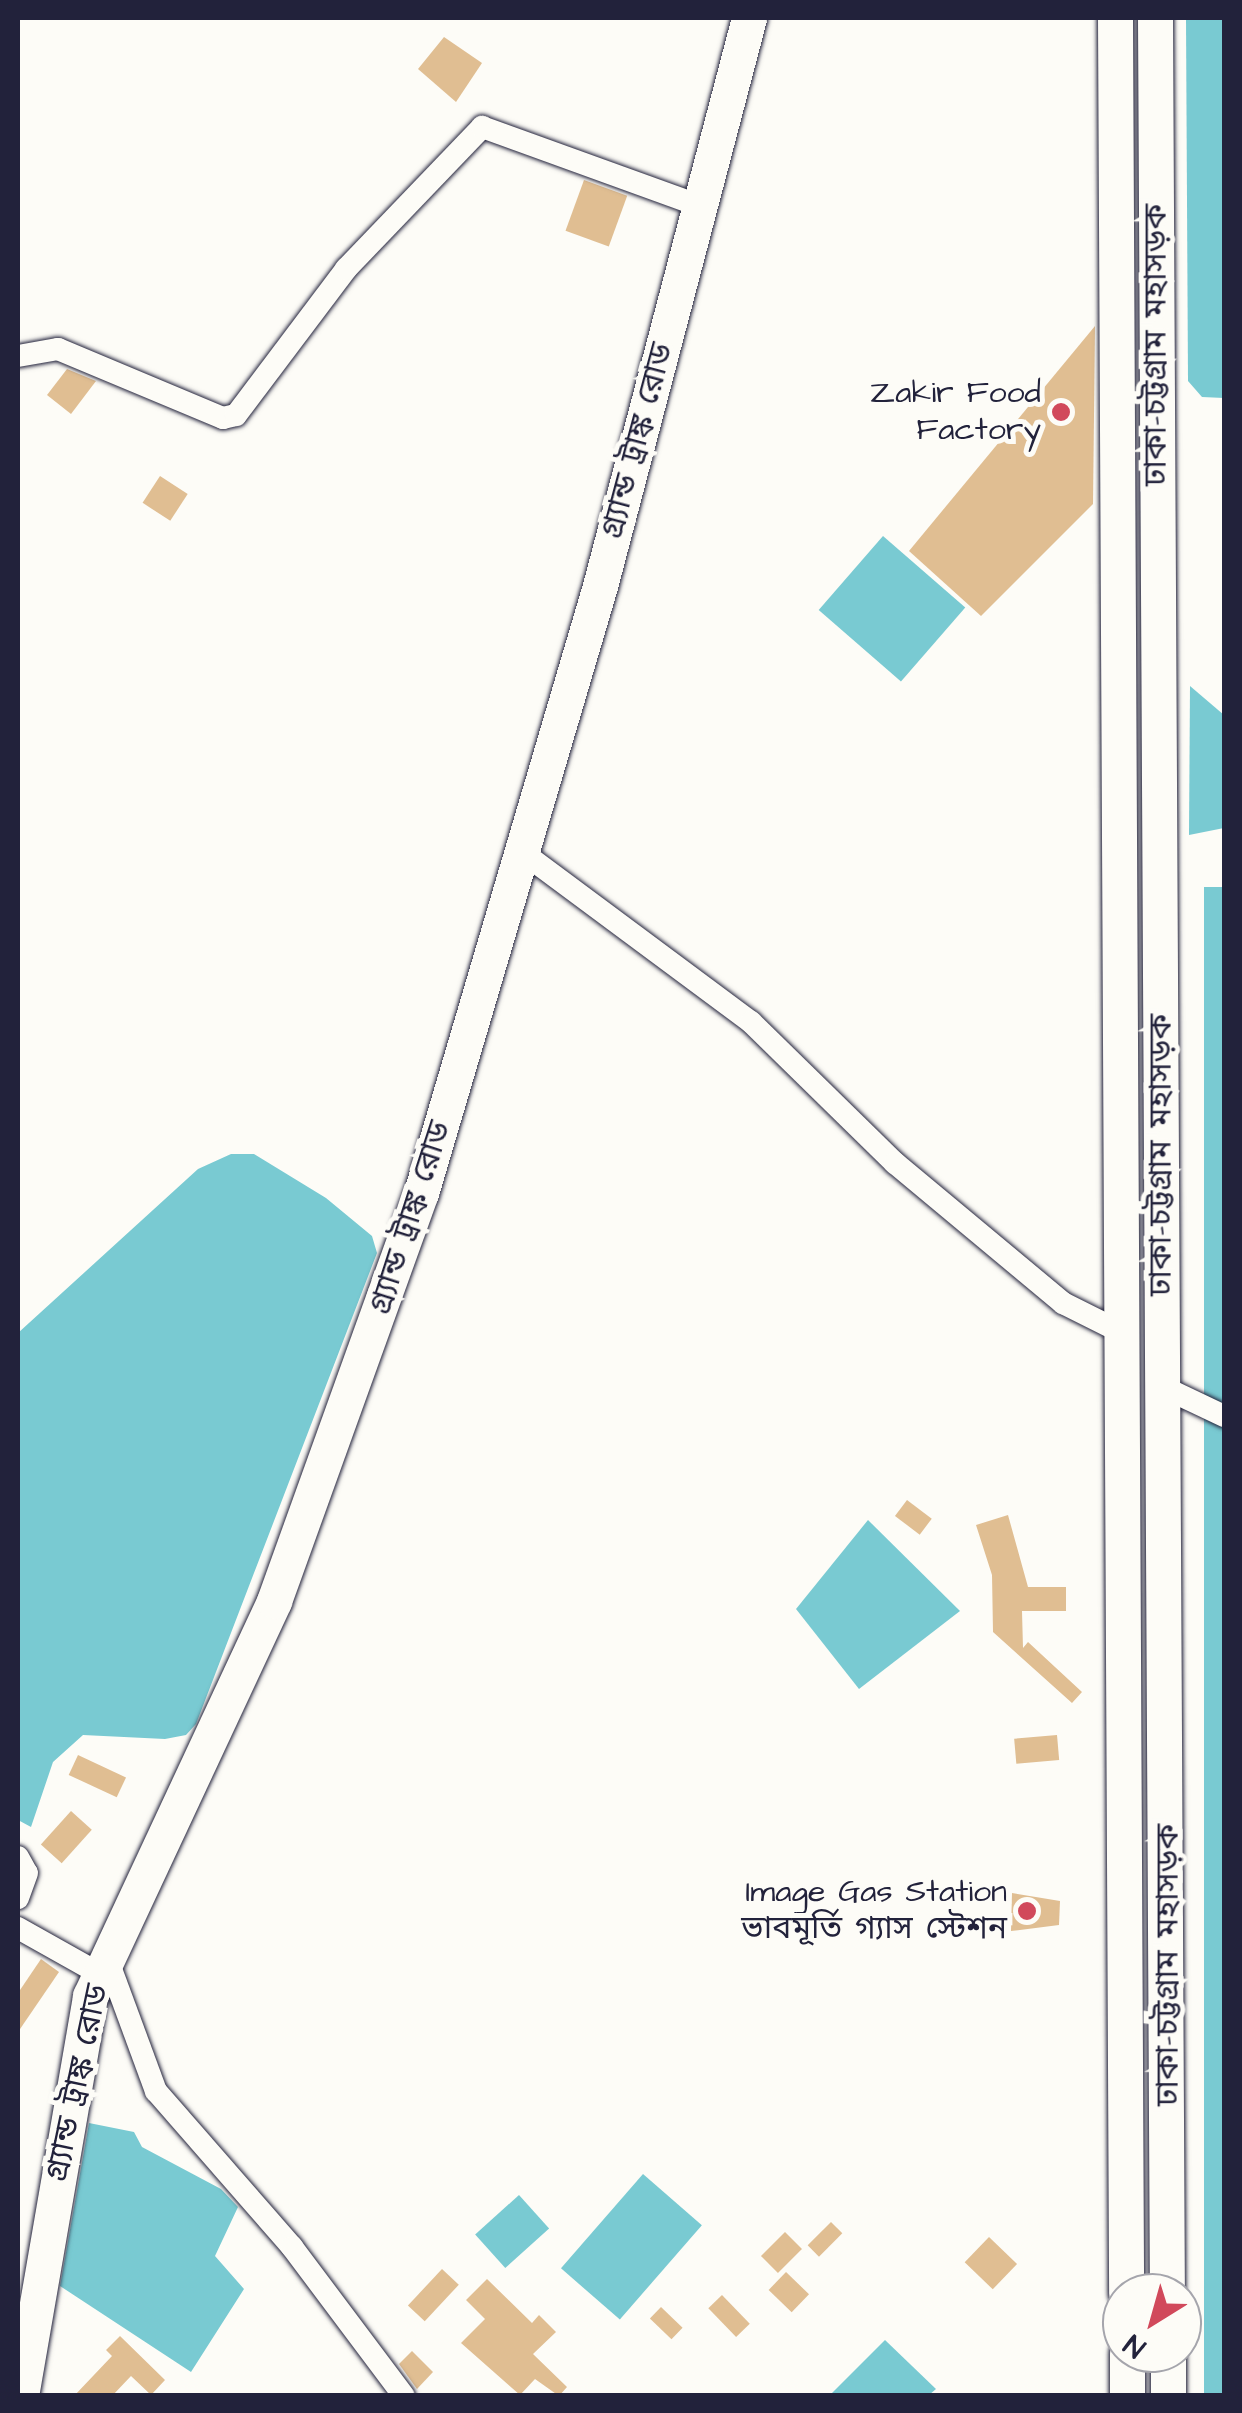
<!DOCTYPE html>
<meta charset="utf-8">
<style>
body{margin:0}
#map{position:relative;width:1242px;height:2413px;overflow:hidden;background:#fdfcf7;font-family:"Architects Daughter","Noto Sans Bengali",sans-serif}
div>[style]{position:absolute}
.water>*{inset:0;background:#79cad2;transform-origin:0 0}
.building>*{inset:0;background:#e0be92;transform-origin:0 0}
.roads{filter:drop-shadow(0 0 2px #22223b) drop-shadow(0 0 2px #22223b)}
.minor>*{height:22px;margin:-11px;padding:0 11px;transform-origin:11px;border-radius:11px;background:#fdfcf7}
.trunk>*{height:35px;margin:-17.5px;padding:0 17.5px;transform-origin:17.5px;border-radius:17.5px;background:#fdfcf7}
.dots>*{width:28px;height:28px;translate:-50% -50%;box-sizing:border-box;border:5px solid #fdfcf7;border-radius:50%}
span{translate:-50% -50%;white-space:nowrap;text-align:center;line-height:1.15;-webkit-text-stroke:10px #fdfcf7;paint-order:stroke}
.street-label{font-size:32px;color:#22223b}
.poi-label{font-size:32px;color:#22223b}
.right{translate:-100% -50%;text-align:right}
.frame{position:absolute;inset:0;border:20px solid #22223b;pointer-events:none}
.north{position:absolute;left:1102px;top:2273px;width:100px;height:100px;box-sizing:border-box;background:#fdfcf7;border:2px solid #a5a5ac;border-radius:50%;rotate:217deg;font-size:28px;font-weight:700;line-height:40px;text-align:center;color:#22223b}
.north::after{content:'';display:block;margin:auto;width:35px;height:45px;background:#d1495b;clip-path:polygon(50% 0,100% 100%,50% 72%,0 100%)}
</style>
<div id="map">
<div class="water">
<i style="clip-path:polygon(1186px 18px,1224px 18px,1224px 398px,1202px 397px,1188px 381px)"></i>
<i style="left:883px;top:536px;width:109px;height:98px;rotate:41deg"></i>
<i style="clip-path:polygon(1190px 686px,1224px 715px,1224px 828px,1189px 835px)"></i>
<i style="left:1224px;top:887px;width:1508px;height:20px;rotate:90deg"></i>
<i style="clip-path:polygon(231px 1154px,254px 1154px,326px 1198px,372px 1236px,377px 1253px,196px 1724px,186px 1735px,165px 1739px,83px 1735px,53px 1762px,31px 1827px,18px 1820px,18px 1333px,198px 1169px)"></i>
<i style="clip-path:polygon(868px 1520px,960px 1611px,859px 1689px,796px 1609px)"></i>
<i style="clip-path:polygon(89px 2123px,134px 2132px,142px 2147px,221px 2189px,238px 2207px,215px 2256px,244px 2289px,191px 2372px,60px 2286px)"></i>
<i style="left:643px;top:2174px;width:78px;height:125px;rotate:41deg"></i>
<i style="left:519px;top:2195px;width:45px;height:59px;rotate:48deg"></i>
<i style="clip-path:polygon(885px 2340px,936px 2389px,929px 2395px,830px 2395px)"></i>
</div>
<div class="building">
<i style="clip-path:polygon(444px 37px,482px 63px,456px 102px,418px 69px)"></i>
<i style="left:584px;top:180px;width:46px;height:54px;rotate:20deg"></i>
<i style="clip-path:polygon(1095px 326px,1093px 504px,981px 616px,909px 551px)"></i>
<i style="clip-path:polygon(67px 369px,96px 381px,71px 414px,47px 395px)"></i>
<i style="left:160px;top:476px;width:33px;height:32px;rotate:33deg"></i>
<i style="left:907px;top:1500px;width:31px;height:20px;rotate:37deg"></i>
<i style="clip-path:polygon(1008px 1515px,1028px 1587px,1066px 1587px,1066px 1611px,1022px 1611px,1023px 1648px,1028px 1642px,1082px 1692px,1072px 1703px,993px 1632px,992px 1575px,976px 1525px)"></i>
<i style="left:1057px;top:1735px;width:25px;height:43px;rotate:85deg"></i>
<i style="left:78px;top:1755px;width:53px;height:22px;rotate:25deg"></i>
<i style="left:71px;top:1811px;width:28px;height:45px;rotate:42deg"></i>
<i style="clip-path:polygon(1012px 1893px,1060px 1901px,1059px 1925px,1011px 1931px)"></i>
<i style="clip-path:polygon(41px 1959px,59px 1972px,18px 2032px,18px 1993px)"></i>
<i style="left:831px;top:2222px;width:16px;height:33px;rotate:45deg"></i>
<i style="left:785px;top:2232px;width:24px;height:34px;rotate:45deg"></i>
<i style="left:989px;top:2237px;width:39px;height:35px;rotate:44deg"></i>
<i style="left:442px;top:2269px;width:23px;height:50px;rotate:43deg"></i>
<i style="left:786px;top:2272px;width:32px;height:25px;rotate:44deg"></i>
<i style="clip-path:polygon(487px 2279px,532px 2323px,539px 2315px,556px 2332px,533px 2354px,567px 2387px,559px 2396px,535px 2379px,520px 2395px,461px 2343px,485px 2319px,466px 2300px)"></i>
<i style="left:722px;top:2295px;width:40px;height:19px;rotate:46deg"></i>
<i style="left:661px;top:2307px;width:30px;height:16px;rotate:44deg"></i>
<i style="clip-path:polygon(120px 2336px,165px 2380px,151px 2395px,131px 2376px,112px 2396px,74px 2396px,112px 2356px,106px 2350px)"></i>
<i style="clip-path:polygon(412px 2351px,433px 2372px,417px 2389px,399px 2364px)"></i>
</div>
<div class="roads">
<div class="minor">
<i style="left:18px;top:356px;width:41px;rotate:-9.9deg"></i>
<i style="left:58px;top:349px;width:179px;rotate:22.7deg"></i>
<i style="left:223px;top:418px;width:13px;rotate:-13deg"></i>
<i style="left:236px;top:415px;width:183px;rotate:-53deg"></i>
<i style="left:346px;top:269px;width:197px;rotate:-46.2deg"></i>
<i style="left:482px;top:127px;width:232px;rotate:19.9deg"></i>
<i style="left:522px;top:852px;width:285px;rotate:36.6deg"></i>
<i style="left:751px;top:1022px;width:202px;rotate:44.4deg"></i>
<i style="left:895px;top:1163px;width:219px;rotate:39.8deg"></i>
<i style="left:1063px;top:1303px;width:63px;rotate:26.6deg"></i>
<i style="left:1163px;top:1387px;width:68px;rotate:25.4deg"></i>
<i style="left:18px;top:1857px;width:18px;rotate:61deg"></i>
<i style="left:27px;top:1873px;width:27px;rotate:110deg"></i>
<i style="left:18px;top:1928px;width:94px;rotate:29.3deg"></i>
<i style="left:107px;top:1958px;width:142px;rotate:69.8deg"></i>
<i style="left:156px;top:2091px;width:207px;rotate:48.9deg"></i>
<i style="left:292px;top:2247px;width:186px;rotate:53.1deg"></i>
</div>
<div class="trunk">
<i style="left:1115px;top:18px;width:2275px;rotate:89.72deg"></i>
<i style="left:1155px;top:18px;width:2275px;rotate:89.7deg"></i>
<i style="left:1127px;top:2353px;width:43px;rotate:90deg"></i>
<i style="left:1168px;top:2353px;width:43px;rotate:90deg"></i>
<i style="left:21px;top:2396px;width:406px;rotate:-80.2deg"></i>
<i style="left:90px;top:1996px;width:436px;rotate:-65deg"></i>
<i style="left:274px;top:1601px;width:434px;rotate:-70.2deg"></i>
<i style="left:421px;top:1193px;width:633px;rotate:-73.57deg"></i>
<i style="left:600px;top:586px;width:587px;rotate:-75.3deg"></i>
</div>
</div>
<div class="dots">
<i style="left:1061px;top:412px;background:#d1495b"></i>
<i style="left:1027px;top:1911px;background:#d1495b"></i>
</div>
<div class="street-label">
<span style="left:1157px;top:345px;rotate:-90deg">ঢাকা-চট্টগ্রাম মহাসড়ক</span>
<span style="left:638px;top:441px;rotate:-75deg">গ্র্যান্ড ট্রাঙ্ক রোড</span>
<span style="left:1162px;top:1155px;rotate:-90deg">ঢাকা-চট্টগ্রাম মহাসড়ক</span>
<span style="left:411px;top:1218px;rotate:-72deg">গ্র্যান্ড ট্রাঙ্ক রোড</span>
<span style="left:1169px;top:1965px;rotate:-90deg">ঢাকা-চট্টগ্রাম মহাসড়ক</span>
<span style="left:78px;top:2083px;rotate:-78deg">গ্র্যান্ড ট্রাঙ্ক রোড</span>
</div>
<div class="poi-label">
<span class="right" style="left:1041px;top:412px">Zakir Food<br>Factory</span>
<span class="right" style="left:1007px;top:1911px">Image Gas Station<br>ভাবমূর্তি গ্যাস স্টেশন</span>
</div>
<div class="frame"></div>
<div class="north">N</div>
</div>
